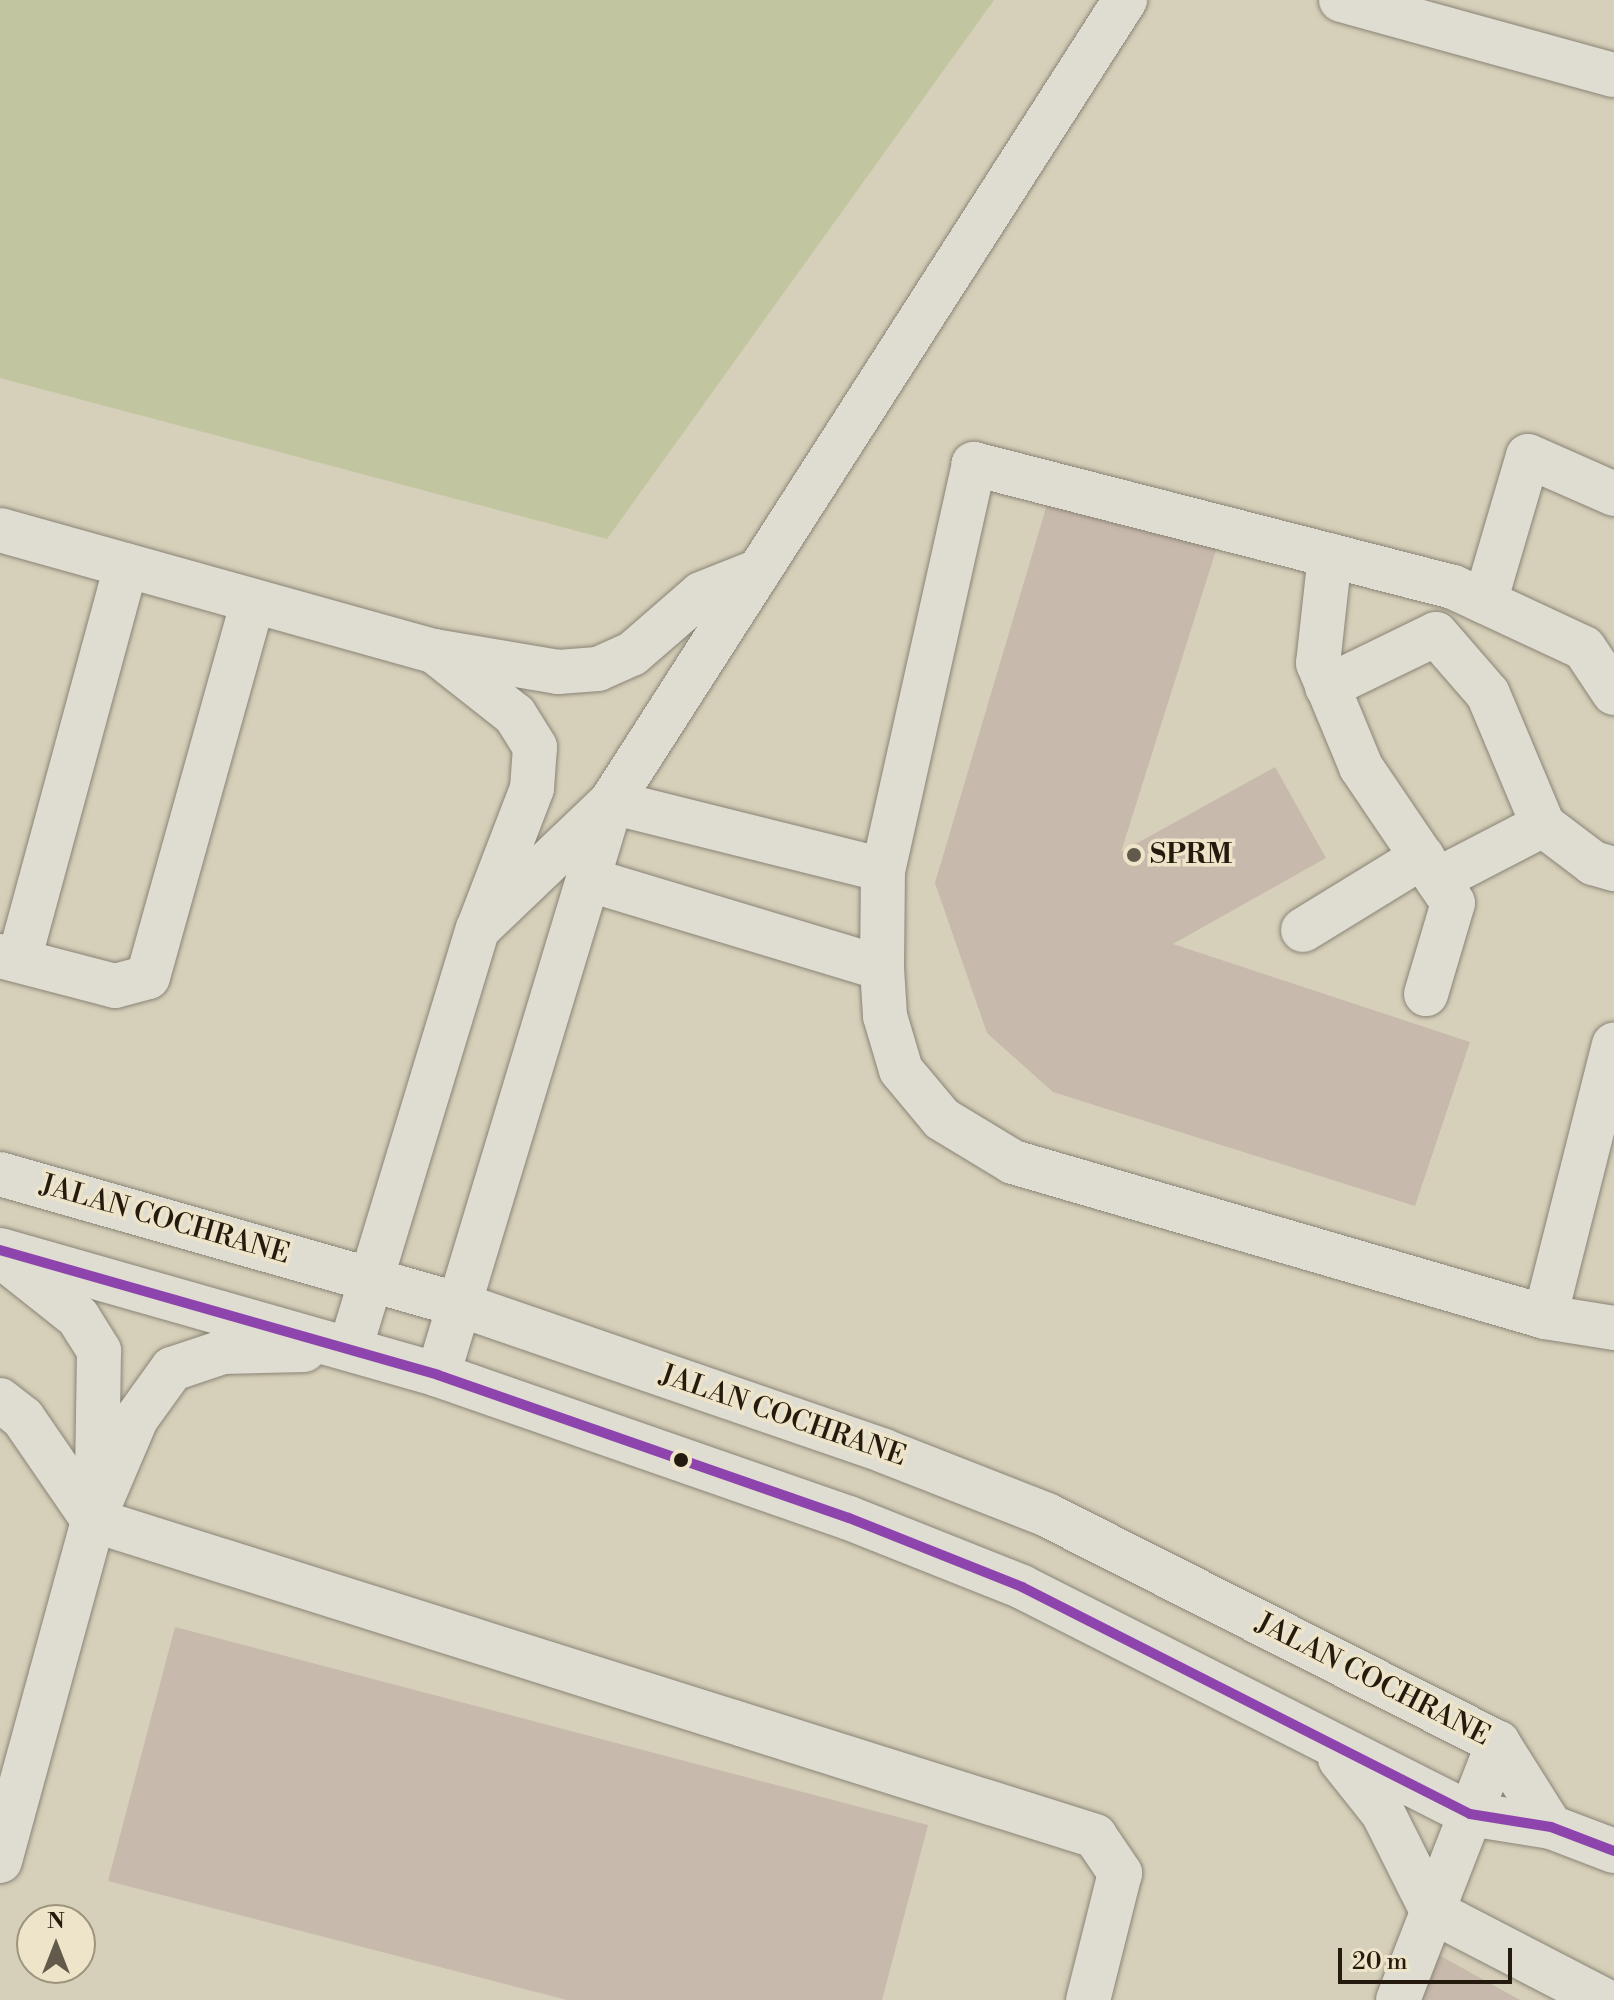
<!DOCTYPE html>
<style>
body{margin:0}
#map{position:relative;width:1614px;height:2000px;overflow:hidden;background:#d6cfb9;font-family:"Libre Bodoni",serif}
div>[style]{position:absolute}
.green>*{inset:0;background:#c1c6a0}
.building>*{inset:0;background:#c7b9ab}
.roads{filter:drop-shadow(0 0 2px #898476) drop-shadow(0 0 2px #898476)}
.minor>*{height:44px;margin:-22px;padding:0 22px;transform-origin:22px;border-radius:22px;background:#dfdcd1}
.bus-1>*{height:10px;margin:-5px;padding:0 5px;transform-origin:5px;border-radius:5px;background:#8e44ad}
.dots>*{width:22px;height:22px;translate:-50% -50%;box-sizing:border-box;border:4px solid #ede4c9;border-radius:50%}
span{translate:-50% -50%;white-space:nowrap;text-align:center;line-height:1.15;-webkit-text-stroke:7px #ede4c9;paint-order:stroke}
.poi-label{font-size:28px;color:#241b0e;font-weight:700}
.left{translate:0 -50%;text-align:left}
.street-label{font-size:28px;color:#241b0e}
.north{position:absolute;left:16px;top:1904px;width:80px;height:80px;box-sizing:border-box;background:#ede4c9;border:2px solid #9d947e;border-radius:50%;rotate:0deg;font-size:22px;font-weight:700;line-height:32px;text-align:center;color:#241b0e}
.north::after{content:'';display:block;margin:auto;width:28px;height:36px;background:#625a4a;clip-path:polygon(50% 0,100% 100%,50% 72%,0 100%)}
.scale{position:absolute;left:1338px;top:1948px;width:174px;height:36px;box-sizing:border-box;border:4px solid #241b0e;border-top:0;padding-left:10px;font-size:24px;line-height:28px;white-space:nowrap;color:#241b0e;-webkit-text-stroke:6px #ede4c9;paint-order:stroke}
</style>
<div id="map">
<div class="green">
<i style="clip-path:polygon(0 0,994px 0,607px 539px,0 378px)"></i>
</div>
<div class="building">
<i style="clip-path:polygon(1048px 501px,1217px 547px,1121px 852px,1275px 767px,1326px 858px,1173px 944px,1470px 1042px,1415px 1206px,1053px 1092px,987px 1033px,935px 883px)"></i>
<i style="clip-path:polygon(175px 1627px,928px 1825px,882px 2000px,567px 2000px,108px 1881px)"></i>
<i style="clip-path:polygon(1437px 1954px,1520px 2000px,1422px 2000px)"></i>
</div>
<div class="roads">
<div class="minor">
<i style="left:1341px;top:0;width:283px;rotate:15.4deg"></i>
<i style="left:0;top:530px;width:451px;rotate:15.6deg"></i>
<i style="left:434px;top:651px;width:126px;rotate:9.6deg"></i>
<i style="left:558px;top:672px;width:40px;rotate:-4.3deg"></i>
<i style="left:598px;top:669px;width:37px;rotate:-24deg"></i>
<i style="left:632px;top:654px;width:91px;rotate:-41deg"></i>
<i style="left:701px;top:594px;width:59px;rotate:-21.8deg"></i>
<i style="left:1330px;top:555px;width:109px;rotate:96.3deg"></i>
<i style="left:1318px;top:663px;width:113px;rotate:67.5deg"></i>
<i style="left:1361px;top:767px;width:164px;rotate:55.9deg"></i>
<i style="left:1453px;top:903px;width:95px;rotate:106.5deg"></i>
<i style="left:1485px;top:602px;width:152px;rotate:-73.6deg"></i>
<i style="left:1528px;top:456px;width:94px;rotate:23.8deg"></i>
<i style="left:1327px;top:687px;width:121px;rotate:-25.9deg"></i>
<i style="left:1436px;top:634px;width:79px;rotate:49.1deg"></i>
<i style="left:1488px;top:694px;width:142px;rotate:67.2deg"></i>
<i style="left:1543px;top:825px;width:119px;rotate:152.6deg"></i>
<i style="left:1614px;top:693px;width:54px;rotate:-123.7deg"></i>
<i style="left:1584px;top:648px;width:145px;rotate:-155deg"></i>
<i style="left:1453px;top:587px;width:495px;rotate:-165.6deg"></i>
<i style="left:974px;top:464px;width:416px;rotate:102.6deg"></i>
<i style="left:883px;top:870px;width:98px;rotate:90.6deg"></i>
<i style="left:882px;top:968px;width:48px;rotate:86.4deg"></i>
<i style="left:885px;top:1016px;width:56px;rotate:73.5deg"></i>
<i style="left:901px;top:1070px;width:64px;rotate:50.1deg"></i>
<i style="left:942px;top:1119px;width:83px;rotate:31.2deg"></i>
<i style="left:1013px;top:1162px;width:554px;rotate:16.24deg"></i>
<i style="left:1545px;top:1317px;width:281px;rotate:-75.8deg"></i>
<i style="left:611px;top:802px;width:280px;rotate:14deg"></i>
<i style="left:1543px;top:825px;width:63px;rotate:37.2deg"></i>
<i style="left:1593px;top:863px;width:22px;rotate:16deg"></i>
<i style="left:590px;top:880px;width:305px;rotate:16.8deg"></i>
<i style="left:478px;top:929px;width:184px;rotate:-43.7deg"></i>
<i style="left:611px;top:802px;width:953px;rotate:-57.34deg"></i>
<i style="left:1303px;top:930px;width:140px;rotate:-31.5deg"></i>
<i style="left:0;top:956px;width:119px;rotate:14.6deg"></i>
<i style="left:115px;top:986px;width:34px;rotate:-15deg"></i>
<i style="left:148px;top:977px;width:390px;rotate:-74.4deg"></i>
<i style="left:19px;top:960px;width:409px;rotate:-74.8deg"></i>
<i style="left:0;top:1174px;width:479px;rotate:15.9deg"></i>
<i style="left:461px;top:1305px;width:447px;rotate:19deg"></i>
<i style="left:884px;top:1451px;width:175px;rotate:21.4deg"></i>
<i style="left:1047px;top:1515px;width:505px;rotate:26.82deg"></i>
<i style="left:1498px;top:1743px;width:99px;rotate:57.8deg"></i>
<i style="left:0;top:1250px;width:455px;rotate:15.9deg"></i>
<i style="left:438px;top:1375px;width:435px;rotate:19.2deg"></i>
<i style="left:849px;top:1518px;width:186px;rotate:21.7deg"></i>
<i style="left:1022px;top:1587px;width:502px;rotate:26.87deg"></i>
<i style="left:1470px;top:1814px;width:82px;rotate:9.1deg"></i>
<i style="left:1551px;top:1827px;width:67px;rotate:20.9deg"></i>
<i style="left:6px;top:1260px;width:92px;rotate:38.4deg"></i>
<i style="left:78px;top:1317px;width:40px;rotate:58deg"></i>
<i style="left:99px;top:1351px;width:127px;rotate:90.9deg"></i>
<i style="left:1545px;top:1317px;width:70px;rotate:9.1deg"></i>
<i style="left:350px;top:1349px;width:439px;rotate:-73.1deg"></i>
<i style="left:478px;top:929px;width:151px;rotate:-69deg"></i>
<i style="left:532px;top:788px;width:41px;rotate:-85.8deg"></i>
<i style="left:535px;top:747px;width:38px;rotate:-122deg"></i>
<i style="left:515px;top:715px;width:103px;rotate:-141.7deg"></i>
<i style="left:438px;top:1375px;width:598px;rotate:-73.17deg"></i>
<i style="left:0;top:1400px;width:29px;rotate:38deg"></i>
<i style="left:23px;top:1418px;width:124px;rotate:55.5deg"></i>
<i style="left:93px;top:1520px;width:1051px;rotate:17.5deg"></i>
<i style="left:1095px;top:1836px;width:45px;rotate:56deg"></i>
<i style="left:1120px;top:1873px;width:131px;rotate:104.1deg"></i>
<i style="left:1340px;top:1759px;width:69px;rotate:51.5deg"></i>
<i style="left:1383px;top:1813px;width:110px;rotate:63.4deg"></i>
<i style="left:1432px;top:1911px;width:194px;rotate:27.4deg"></i>
<i style="left:0;top:1861px;width:353px;rotate:-74.7deg"></i>
<i style="left:93px;top:1520px;width:110px;rotate:-66.9deg"></i>
<i style="left:136px;top:1419px;width:62px;rotate:-54.2deg"></i>
<i style="left:172px;top:1369px;width:54px;rotate:-18.4deg"></i>
<i style="left:223px;top:1352px;width:81px;rotate:-1.4deg"></i>
<i style="left:1398px;top:2000px;width:276px;rotate:-68.7deg"></i>
</div>
</div>
<div class="bus-1">
<i style="left:0;top:1250px;width:455px;rotate:15.9deg"></i>
<i style="left:438px;top:1375px;width:435px;rotate:19.2deg"></i>
<i style="left:849px;top:1518px;width:186px;rotate:21.7deg"></i>
<i style="left:1022px;top:1587px;width:502px;rotate:26.87deg"></i>
<i style="left:1470px;top:1814px;width:82px;rotate:9.1deg"></i>
<i style="left:1551px;top:1827px;width:67px;rotate:20.9deg"></i>
</div>
<div class="dots">
<i style="left:1134px;top:855px;background:#625a4a"></i>
<i style="left:681px;top:1460px;background:#241b0e"></i>
</div>
<div class="poi-label">
<span class="left" style="left:1150px;top:855px">SPRM</span>
</div>
<div class="street-label">
<span style="left:165px;top:1220px;rotate:16deg">JALAN COCHRANE</span>
<span style="left:783px;top:1416px;rotate:19deg">JALAN COCHRANE</span>
<span style="left:1373px;top:1680px;rotate:27deg">JALAN COCHRANE</span>
</div>
<div class="north">N</div>
<div class="scale">20 m</div>
</div>
